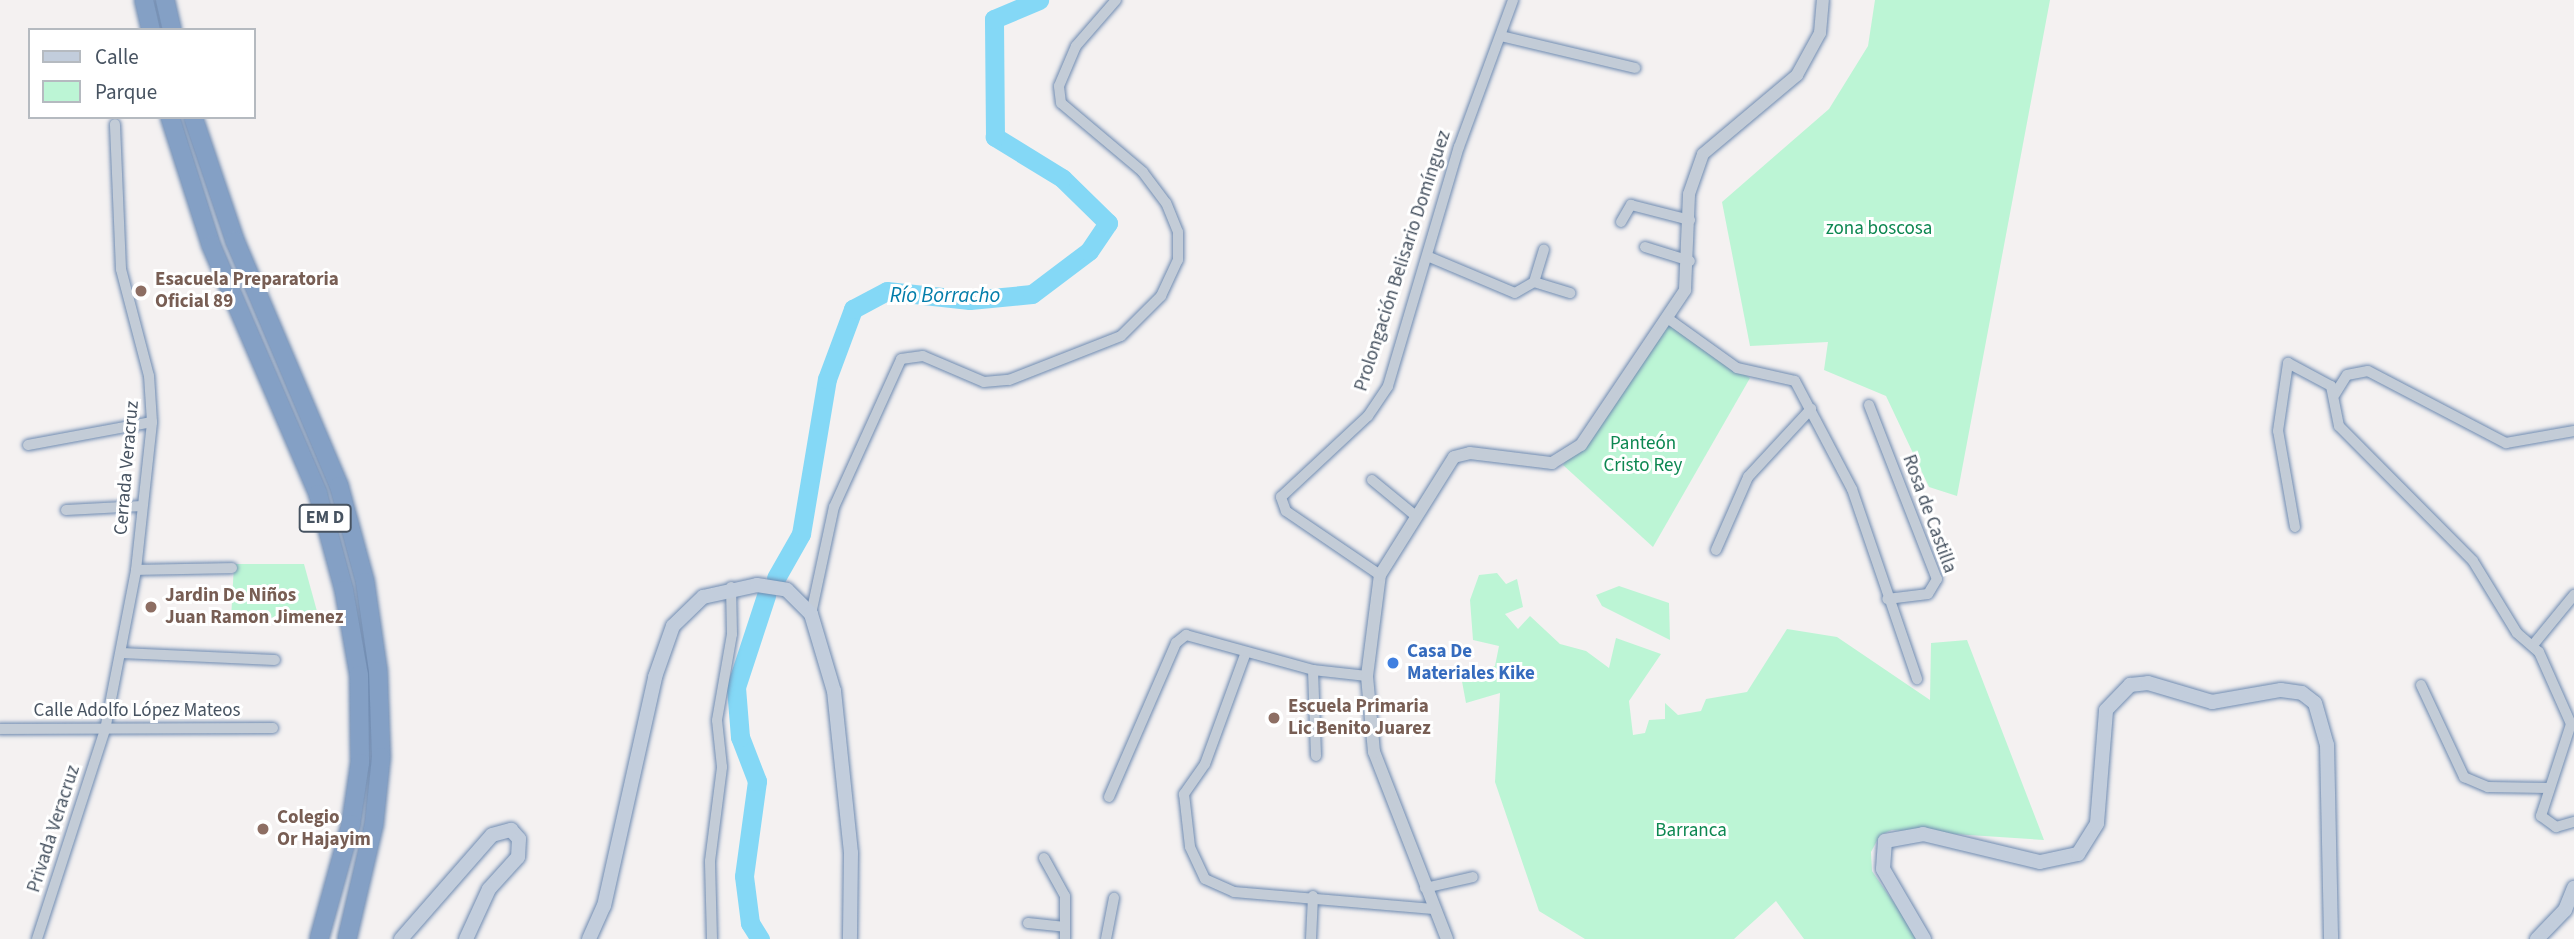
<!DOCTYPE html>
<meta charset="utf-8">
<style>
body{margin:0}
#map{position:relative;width:2574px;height:939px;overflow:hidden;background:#f4f1f1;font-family:"Source Sans 3",sans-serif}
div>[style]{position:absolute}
.green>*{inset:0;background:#bcf5d5}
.river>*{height:19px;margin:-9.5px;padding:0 9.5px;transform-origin:9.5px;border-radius:9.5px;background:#84d8f6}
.roads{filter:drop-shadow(0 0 2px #6f8bb1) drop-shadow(0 0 2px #6f8bb1)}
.minor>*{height:10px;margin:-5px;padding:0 5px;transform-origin:5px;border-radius:5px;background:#c3ccd7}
.tertiary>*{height:12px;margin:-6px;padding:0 6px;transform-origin:6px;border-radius:6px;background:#c3ccd7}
.secondary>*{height:14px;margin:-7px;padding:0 7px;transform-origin:7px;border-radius:7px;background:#c2cddc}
.motorway>*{height:18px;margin:-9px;padding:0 9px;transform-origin:9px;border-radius:9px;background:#84a0c5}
.dots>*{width:19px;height:19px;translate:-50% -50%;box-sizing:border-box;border:4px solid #fff;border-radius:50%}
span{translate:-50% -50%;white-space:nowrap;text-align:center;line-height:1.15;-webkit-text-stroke:6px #fff;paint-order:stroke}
.shield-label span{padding:2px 5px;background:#fff;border:2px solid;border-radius:5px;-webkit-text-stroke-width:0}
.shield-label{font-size:18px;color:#475361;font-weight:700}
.park-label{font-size:19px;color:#0d8751}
.street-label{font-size:19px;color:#475361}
.education-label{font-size:19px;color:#785e54;font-weight:700}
.left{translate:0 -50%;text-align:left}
.shop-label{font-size:19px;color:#366cbe;font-weight:700}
.water-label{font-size:21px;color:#027daa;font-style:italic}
.legend{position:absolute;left:28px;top:28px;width:228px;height:91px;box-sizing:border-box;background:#fff;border:2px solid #b5bac0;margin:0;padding:9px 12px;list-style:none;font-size:21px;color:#475361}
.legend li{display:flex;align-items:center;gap:14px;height:35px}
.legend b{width:35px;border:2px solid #b5bac0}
</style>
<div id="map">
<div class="green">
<i style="clip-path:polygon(1875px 0,2050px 0,1957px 496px,1929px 487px,1886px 396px,1824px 370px,1828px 342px,1750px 346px,1722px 202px,1829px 109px,1868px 46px)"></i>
<i style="clip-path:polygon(1668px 323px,1750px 378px,1653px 547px,1563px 465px)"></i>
<i style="clip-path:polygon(234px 564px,304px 564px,318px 615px,231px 620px)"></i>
<i style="clip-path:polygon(1497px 573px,1506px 584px,1517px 579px,1523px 607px,1505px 614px,1518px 629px,1530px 616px,1560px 644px,1586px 651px,1609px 668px,1616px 638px,1661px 654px,1629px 701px,1633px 735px,1645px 733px,1649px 720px,1665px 719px,1665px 703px,1678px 715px,1701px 711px,1706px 699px,1747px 692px,1787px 629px,1837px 637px,1930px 700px,1931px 643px,1967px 640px,2044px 840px,1892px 830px,1880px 835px,1871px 852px,1872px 871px,1919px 939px,1804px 939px,1776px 901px,1734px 939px,1585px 939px,1539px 911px,1495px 782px,1500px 693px,1466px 703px,1461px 676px,1495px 666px,1499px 646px,1473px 640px,1470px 600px,1479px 575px)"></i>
<i style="clip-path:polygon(1619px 586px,1669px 603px,1670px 640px,1602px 606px,1596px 595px)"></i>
</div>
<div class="river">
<i style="left:776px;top:578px;width:51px;rotate:-60.4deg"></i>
<i style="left:801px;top:534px;width:157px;rotate:-80.5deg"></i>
<i style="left:827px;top:379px;width:75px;rotate:-69.6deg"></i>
<i style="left:853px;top:309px;width:38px;rotate:-28deg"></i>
<i style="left:887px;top:291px;width:83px;rotate:6.2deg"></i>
<i style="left:970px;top:300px;width:62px;rotate:-5.5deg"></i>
<i style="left:1032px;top:294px;width:71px;rotate:-37deg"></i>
<i style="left:1089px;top:251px;width:34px;rotate:-56deg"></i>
<i style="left:1108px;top:223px;width:64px;rotate:-135.6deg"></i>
<i style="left:1062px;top:178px;width:79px;rotate:-148.5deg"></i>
<i style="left:995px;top:137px;width:118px;rotate:-90.5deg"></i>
<i style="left:994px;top:19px;width:49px;rotate:-22.9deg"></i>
<i style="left:760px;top:939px;width:19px;rotate:-122deg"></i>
<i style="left:750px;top:923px;width:47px;rotate:-97.3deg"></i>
<i style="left:744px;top:876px;width:96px;rotate:-82.2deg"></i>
<i style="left:757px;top:781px;width:47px;rotate:-111.1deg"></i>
<i style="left:740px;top:737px;width:50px;rotate:-94.6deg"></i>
<i style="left:736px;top:687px;width:96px;rotate:-71.8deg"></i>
</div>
<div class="roads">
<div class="minor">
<i style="left:1501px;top:36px;width:138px;rotate:13.4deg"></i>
<i style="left:1621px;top:222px;width:20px;rotate:-60deg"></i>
<i style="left:1631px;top:205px;width:61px;rotate:14.3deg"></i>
<i style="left:1645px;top:247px;width:47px;rotate:17.3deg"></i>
<i style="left:1427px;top:256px;width:95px;rotate:22.8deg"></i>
<i style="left:1515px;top:293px;width:22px;rotate:-30deg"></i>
<i style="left:1534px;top:282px;width:34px;rotate:-73deg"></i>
<i style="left:1534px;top:282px;width:38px;rotate:17deg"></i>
<i style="left:1670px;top:320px;width:82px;rotate:35.6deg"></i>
<i style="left:1737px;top:368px;width:59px;rotate:12.6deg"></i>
<i style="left:1795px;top:381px;width:122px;rotate:62.2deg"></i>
<i style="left:1852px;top:489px;width:201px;rotate:71.1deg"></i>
<i style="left:2335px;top:394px;width:22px;rotate:-58deg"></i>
<i style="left:2347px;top:375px;width:21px;rotate:-11deg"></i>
<i style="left:2368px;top:371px;width:156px;rotate:27.6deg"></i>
<i style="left:2506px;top:443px;width:69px;rotate:-10deg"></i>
<i style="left:1869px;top:405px;width:187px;rotate:68.7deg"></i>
<i style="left:1937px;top:579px;width:17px;rotate:121deg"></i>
<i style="left:1928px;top:594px;width:41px;rotate:173deg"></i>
<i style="left:28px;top:445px;width:126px;rotate:-10.5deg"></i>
<i style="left:1372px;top:480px;width:58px;rotate:39.4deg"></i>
<i style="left:66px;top:510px;width:76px;rotate:-3deg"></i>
<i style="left:2295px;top:527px;width:97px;rotate:-100deg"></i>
<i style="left:2278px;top:431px;width:69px;rotate:-81.6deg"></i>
<i style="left:2288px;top:363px;width:49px;rotate:28.1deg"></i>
<i style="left:2331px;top:386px;width:41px;rotate:78.7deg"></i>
<i style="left:2339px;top:426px;width:190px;rotate:45.2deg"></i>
<i style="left:2473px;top:561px;width:84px;rotate:58.6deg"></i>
<i style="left:2517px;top:633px;width:29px;rotate:41deg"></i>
<i style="left:2539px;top:652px;width:79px;rotate:66deg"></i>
<i style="left:2571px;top:724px;width:97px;rotate:108.1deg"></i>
<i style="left:2541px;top:816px;width:19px;rotate:36deg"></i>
<i style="left:2556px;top:827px;width:19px;rotate:-16deg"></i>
<i style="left:1716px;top:550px;width:80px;rotate:-66.3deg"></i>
<i style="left:1748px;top:477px;width:93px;rotate:-47.2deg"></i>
<i style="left:136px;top:570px;width:96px;rotate:-1.2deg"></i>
<i style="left:1380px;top:575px;width:114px;rotate:-145.8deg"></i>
<i style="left:1286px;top:511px;width:15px;rotate:-110deg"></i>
<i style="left:1281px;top:497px;width:119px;rotate:-43deg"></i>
<i style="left:1368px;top:416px;width:36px;rotate:-56deg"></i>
<i style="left:1388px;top:386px;width:249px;rotate:-73.5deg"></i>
<i style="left:1459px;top:147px;width:157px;rotate:-69.8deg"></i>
<i style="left:811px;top:614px;width:109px;rotate:-77.9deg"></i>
<i style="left:834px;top:507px;width:162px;rotate:-65.6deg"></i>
<i style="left:901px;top:359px;width:22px;rotate:-8deg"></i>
<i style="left:923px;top:356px;width:66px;rotate:23.1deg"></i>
<i style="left:984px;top:382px;width:25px;rotate:-5deg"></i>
<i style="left:1009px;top:380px;width:120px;rotate:-21.4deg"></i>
<i style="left:1121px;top:336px;width:57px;rotate:-45deg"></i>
<i style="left:1161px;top:296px;width:40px;rotate:-65deg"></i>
<i style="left:1178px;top:260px;width:28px;rotate:-90deg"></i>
<i style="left:1178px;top:232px;width:31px;rotate:-112deg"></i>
<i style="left:1166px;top:203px;width:39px;rotate:-127deg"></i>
<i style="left:1143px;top:172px;width:107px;rotate:-139.9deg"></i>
<i style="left:1061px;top:103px;width:17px;rotate:-97deg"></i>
<i style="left:1059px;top:86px;width:43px;rotate:-67deg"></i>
<i style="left:1076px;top:46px;width:61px;rotate:-49deg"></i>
<i style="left:2533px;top:645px;width:65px;rotate:-50.6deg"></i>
<i style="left:1246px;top:652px;width:119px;rotate:110.1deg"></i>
<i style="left:1205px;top:764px;width:37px;rotate:125deg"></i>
<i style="left:1184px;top:794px;width:53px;rotate:83.5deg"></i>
<i style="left:1190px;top:847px;width:35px;rotate:65deg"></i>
<i style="left:1205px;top:879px;width:32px;rotate:24deg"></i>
<i style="left:1234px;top:892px;width:200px;rotate:4.9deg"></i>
<i style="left:121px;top:653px;width:154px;rotate:2.6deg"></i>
<i style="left:1313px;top:670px;width:86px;rotate:88deg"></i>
<i style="left:2421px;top:685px;width:102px;rotate:64.9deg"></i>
<i style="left:2464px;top:777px;width:26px;rotate:23deg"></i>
<i style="left:2488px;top:787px;width:60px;rotate:1deg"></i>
<i style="left:0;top:729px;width:273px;rotate:-0.2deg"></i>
<i style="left:1109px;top:797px;width:168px;rotate:-66.5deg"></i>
<i style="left:1176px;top:643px;width:13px;rotate:-39deg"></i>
<i style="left:1186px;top:635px;width:132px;rotate:15.4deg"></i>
<i style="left:1313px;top:670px;width:54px;rotate:6.3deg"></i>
<i style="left:1044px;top:858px;width:43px;rotate:61.1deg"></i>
<i style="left:1065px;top:896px;width:43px;rotate:90deg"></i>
<i style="left:1425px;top:888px;width:49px;rotate:-12.9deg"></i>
<i style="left:1028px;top:923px;width:37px;rotate:6deg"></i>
<i style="left:37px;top:939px;width:220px;rotate:-72deg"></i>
<i style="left:105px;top:730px;width:163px;rotate:-79deg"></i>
<i style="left:136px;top:570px;width:149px;rotate:-83.8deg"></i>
<i style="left:152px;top:422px;width:46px;rotate:-93.7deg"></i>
<i style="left:149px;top:376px;width:111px;rotate:-104.7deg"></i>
<i style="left:121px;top:269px;width:145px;rotate:-92.4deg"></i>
<i style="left:712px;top:939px;width:78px;rotate:-91.5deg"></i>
<i style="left:710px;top:861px;width:95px;rotate:-82.7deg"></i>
<i style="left:722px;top:767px;width:47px;rotate:-96.1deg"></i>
<i style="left:717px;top:720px;width:87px;rotate:-80.1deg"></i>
<i style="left:732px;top:634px;width:47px;rotate:-91.2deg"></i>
<i style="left:1106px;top:939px;width:42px;rotate:-79deg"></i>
<i style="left:1311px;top:939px;width:43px;rotate:-87.3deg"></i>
</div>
<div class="tertiary">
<i style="left:1447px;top:939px;width:201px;rotate:-111.3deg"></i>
<i style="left:1374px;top:752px;width:76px;rotate:-95.3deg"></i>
<i style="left:1367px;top:676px;width:102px;rotate:-82.7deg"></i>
<i style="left:1380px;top:575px;width:139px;rotate:-57.9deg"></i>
<i style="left:1454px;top:457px;width:16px;rotate:-14deg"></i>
<i style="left:1470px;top:453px;width:83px;rotate:7deg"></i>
<i style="left:1552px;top:463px;width:34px;rotate:-32deg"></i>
<i style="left:1581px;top:445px;width:187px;rotate:-56.1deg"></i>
<i style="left:1685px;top:290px;width:96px;rotate:-87.6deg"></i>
<i style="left:1689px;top:194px;width:42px;rotate:-70.7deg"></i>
<i style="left:1703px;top:154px;width:123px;rotate:-40deg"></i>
<i style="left:1797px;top:75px;width:48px;rotate:-61.3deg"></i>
<i style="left:1820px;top:33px;width:33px;rotate:-85deg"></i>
</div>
<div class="secondary">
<i style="left:401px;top:939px;width:138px;rotate:-48.8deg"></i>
<i style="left:492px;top:835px;width:20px;rotate:-15deg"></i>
<i style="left:511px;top:830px;width:12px;rotate:48deg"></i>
<i style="left:519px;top:839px;width:18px;rotate:93deg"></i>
<i style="left:518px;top:857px;width:43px;rotate:132.2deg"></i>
<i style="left:489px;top:889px;width:55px;rotate:114.7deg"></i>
<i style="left:589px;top:939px;width:36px;rotate:-66deg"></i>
<i style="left:604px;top:906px;width:235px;rotate:-77.4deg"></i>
<i style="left:655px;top:677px;width:54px;rotate:-70.6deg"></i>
<i style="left:673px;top:626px;width:42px;rotate:-44deg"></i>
<i style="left:703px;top:597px;width:55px;rotate:-12.5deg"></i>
<i style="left:757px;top:585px;width:30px;rotate:9deg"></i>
<i style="left:787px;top:590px;width:34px;rotate:45deg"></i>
<i style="left:811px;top:614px;width:80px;rotate:73.4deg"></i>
<i style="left:834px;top:691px;width:163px;rotate:84deg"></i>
<i style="left:851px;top:853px;width:86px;rotate:90.7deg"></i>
<i style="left:1924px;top:939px;width:81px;rotate:-120.4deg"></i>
<i style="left:1883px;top:869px;width:28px;rotate:-86deg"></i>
<i style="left:1885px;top:841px;width:39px;rotate:-10deg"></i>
<i style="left:1923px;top:834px;width:120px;rotate:13.5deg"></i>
<i style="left:2040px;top:862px;width:39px;rotate:-12deg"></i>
<i style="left:2078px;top:854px;width:36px;rotate:-58deg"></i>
<i style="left:2097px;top:823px;width:113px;rotate:-85.4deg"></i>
<i style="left:2106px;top:710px;width:35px;rotate:-46deg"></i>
<i style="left:2130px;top:685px;width:18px;rotate:-6deg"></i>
<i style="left:2148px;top:683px;width:67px;rotate:16.5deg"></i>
<i style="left:2212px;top:702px;width:70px;rotate:-9.9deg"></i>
<i style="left:2281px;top:690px;width:21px;rotate:8deg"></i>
<i style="left:2302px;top:693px;width:16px;rotate:38deg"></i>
<i style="left:2315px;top:703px;width:44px;rotate:74.1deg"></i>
<i style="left:2327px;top:745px;width:194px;rotate:88.8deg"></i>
<i style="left:2537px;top:939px;width:40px;rotate:-46deg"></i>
<i style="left:2565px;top:910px;width:24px;rotate:-68deg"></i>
</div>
<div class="motorway">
<i style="left:144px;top:0;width:31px;rotate:77deg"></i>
<i style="left:165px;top:0;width:31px;rotate:77deg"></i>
<i style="left:170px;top:117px;width:134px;rotate:72.2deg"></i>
<i style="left:211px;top:245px;width:271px;rotate:66.7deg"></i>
<i style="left:318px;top:494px;width:99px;rotate:74.8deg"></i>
<i style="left:344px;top:590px;width:86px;rotate:80deg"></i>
<i style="left:359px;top:675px;width:88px;rotate:89.3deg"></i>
<i style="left:360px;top:763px;width:62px;rotate:98.4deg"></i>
<i style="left:351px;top:824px;width:119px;rotate:105.5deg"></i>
<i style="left:193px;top:117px;width:131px;rotate:71.3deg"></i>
<i style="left:235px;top:241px;width:266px;rotate:67deg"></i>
<i style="left:339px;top:486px;width:99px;rotate:74.8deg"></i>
<i style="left:365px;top:582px;width:90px;rotate:81.7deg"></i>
<i style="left:378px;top:671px;width:86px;rotate:88deg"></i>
<i style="left:381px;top:757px;width:67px;rotate:96deg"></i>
<i style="left:374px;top:824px;width:118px;rotate:103.2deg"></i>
</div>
</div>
<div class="dots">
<i style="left:141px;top:291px;background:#8d6e63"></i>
<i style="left:151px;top:607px;background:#8d6e63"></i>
<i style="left:1393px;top:663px;background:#3f7fe0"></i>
<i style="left:1274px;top:718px;background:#8d6e63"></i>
<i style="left:263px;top:829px;background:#8d6e63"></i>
</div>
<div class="shield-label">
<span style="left:325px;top:518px">EM D</span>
</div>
<div class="park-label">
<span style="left:1879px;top:229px">zona boscosa</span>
<span style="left:1643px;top:455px">Panteón<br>Cristo Rey</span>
<span style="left:1691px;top:831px">Barranca</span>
</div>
<div class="street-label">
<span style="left:1403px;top:261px;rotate:-72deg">Prolongación Belisario Domínguez</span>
<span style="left:127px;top:468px;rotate:-85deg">Cerrada Veracruz</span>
<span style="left:1929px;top:514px;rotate:70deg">Rosa de Castilla</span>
<span style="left:137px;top:711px">Calle Adolfo López Mateos</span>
<span style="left:54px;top:829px;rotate:-72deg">Privada Veracruz</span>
</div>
<div class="education-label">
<span class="left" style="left:155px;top:291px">Esacuela Preparatoria<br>Oficial 89</span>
<span class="left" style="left:165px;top:607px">Jardin De Niños<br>Juan Ramon Jimenez</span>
<span class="left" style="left:1288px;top:718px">Escuela Primaria<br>Lic Benito Juarez</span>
<span class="left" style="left:277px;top:829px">Colegio<br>Or Hajayim</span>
</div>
<div class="shop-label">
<span class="left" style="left:1407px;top:663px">Casa De<br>Materiales Kike</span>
</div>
<div class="water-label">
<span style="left:945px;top:295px">Río Borracho</span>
</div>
<ul class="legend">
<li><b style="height:9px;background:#c2cddc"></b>Calle</li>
<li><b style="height:19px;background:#bcf5d5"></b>Parque</li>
</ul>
</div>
